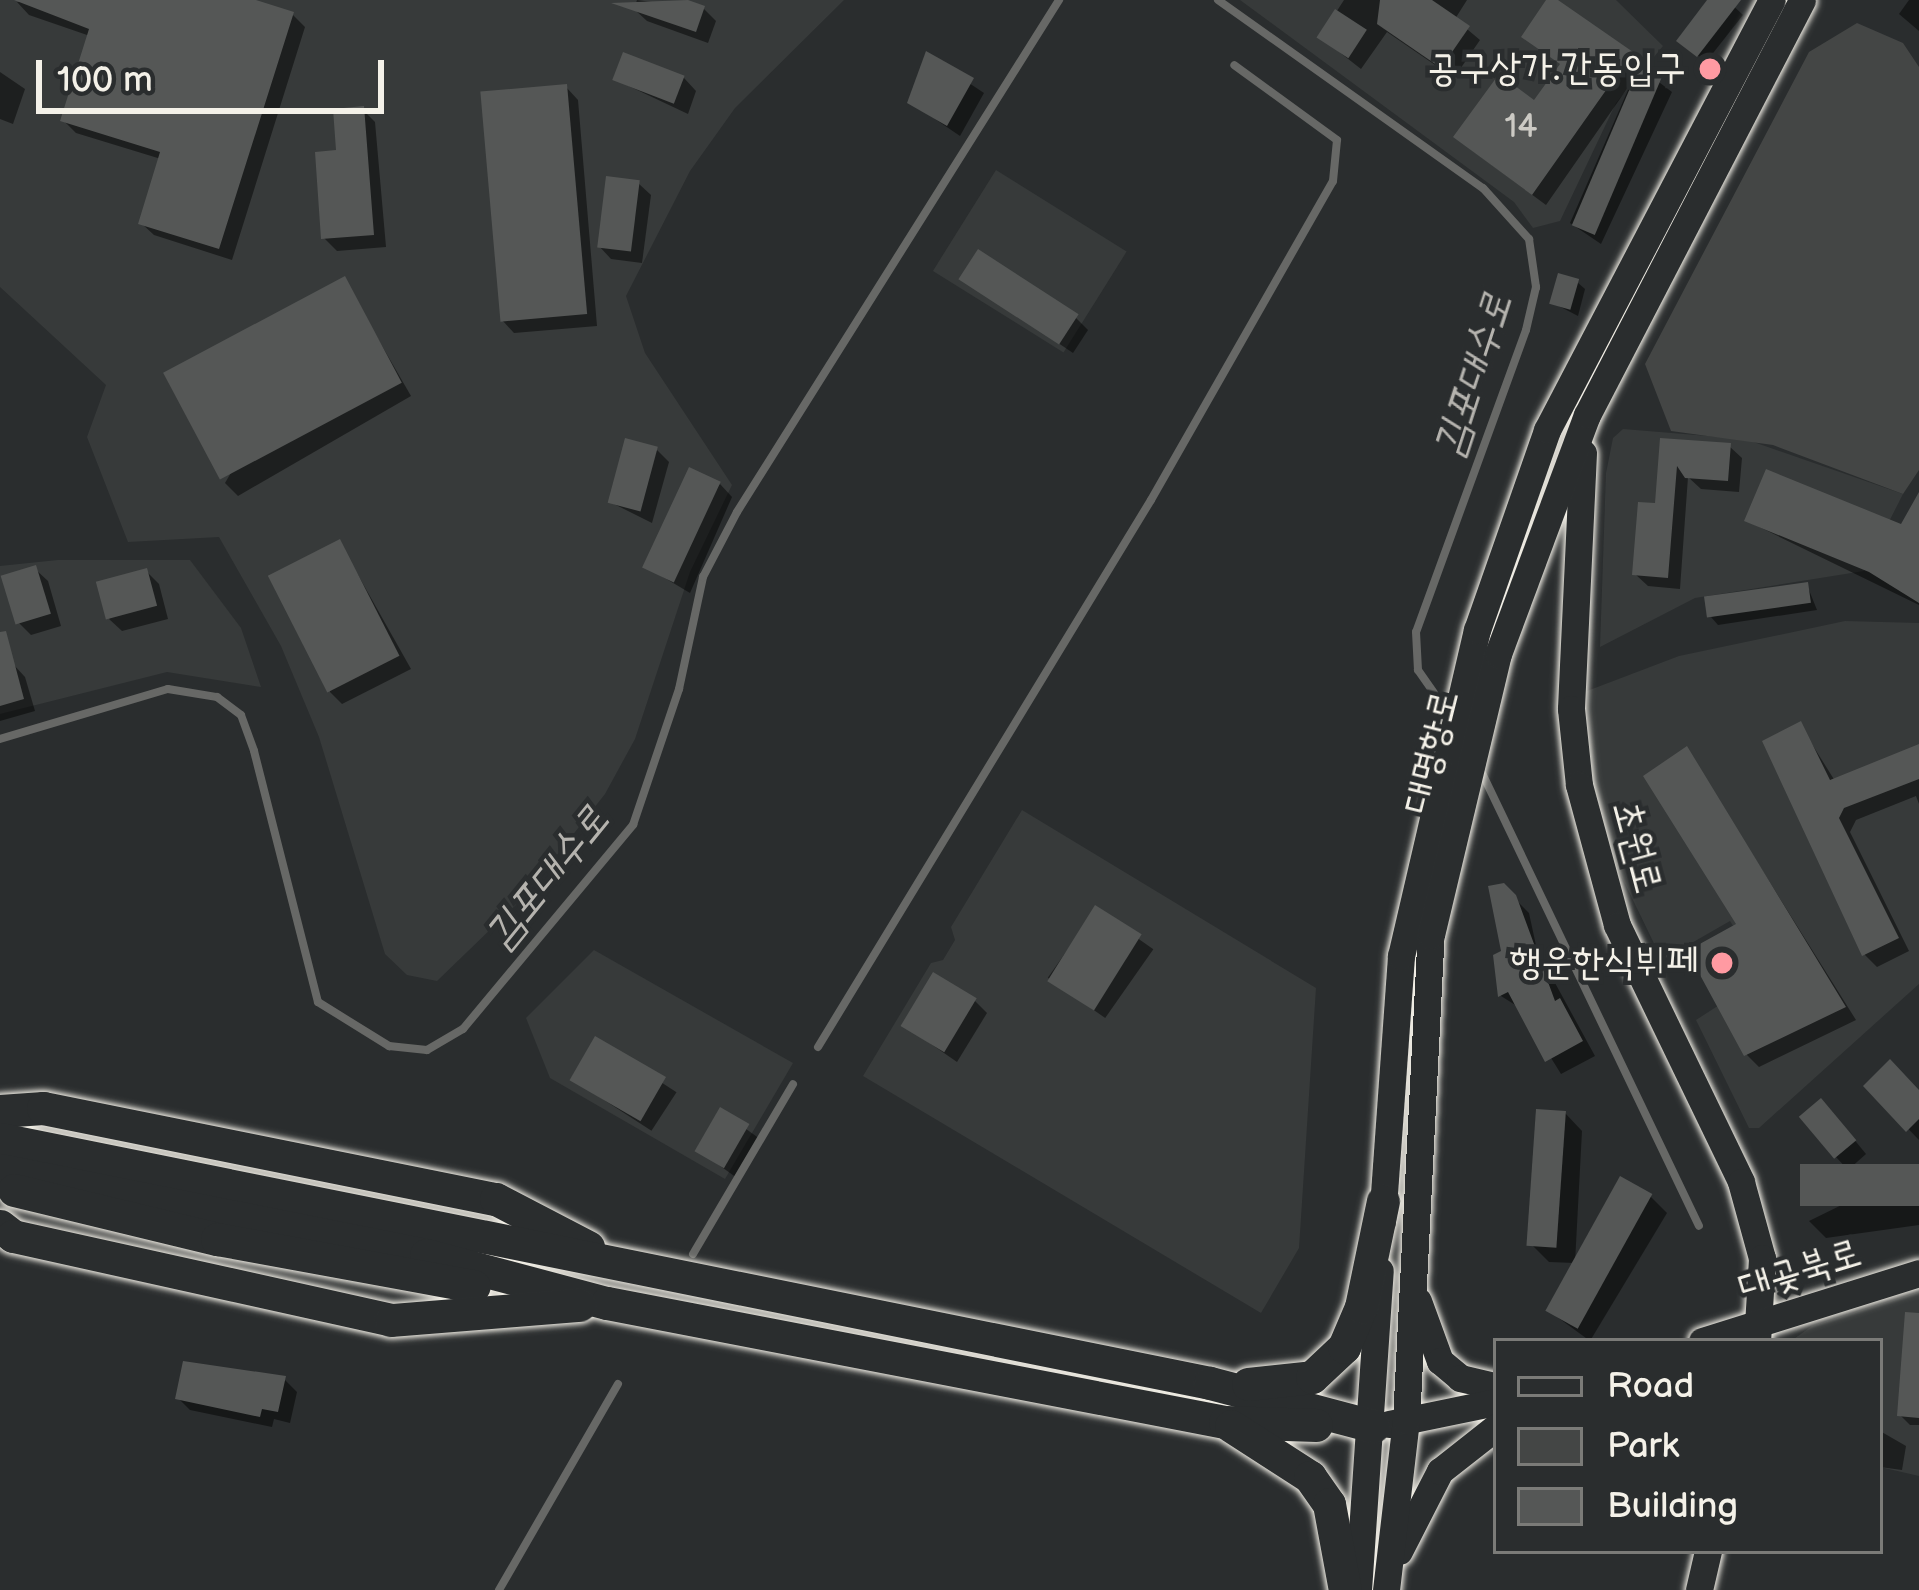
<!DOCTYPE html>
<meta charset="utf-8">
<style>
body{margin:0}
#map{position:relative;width:1919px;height:1590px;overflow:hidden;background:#2a2d2e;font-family:"Balsamiq Sans","Poor Story",sans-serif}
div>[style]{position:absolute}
.built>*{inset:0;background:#373a3a;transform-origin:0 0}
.green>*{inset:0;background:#444645}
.shadow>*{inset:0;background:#0007;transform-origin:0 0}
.stream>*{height:8px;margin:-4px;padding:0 4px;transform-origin:4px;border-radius:4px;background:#676866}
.building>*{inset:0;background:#555756;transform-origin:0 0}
.roads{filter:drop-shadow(0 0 3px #f4f1e8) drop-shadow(0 0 3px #f4f1e8)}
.secondary>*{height:27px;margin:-13.5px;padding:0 13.5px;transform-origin:13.5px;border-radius:13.5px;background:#2a2d2e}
.highway>*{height:33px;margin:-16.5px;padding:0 16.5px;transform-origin:16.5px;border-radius:16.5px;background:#2a2d2e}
.dots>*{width:33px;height:33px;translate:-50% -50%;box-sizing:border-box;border:6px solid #2a2d2e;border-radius:50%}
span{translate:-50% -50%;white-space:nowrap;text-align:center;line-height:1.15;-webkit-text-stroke:9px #2a2d2e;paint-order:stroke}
.number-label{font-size:33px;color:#cccac4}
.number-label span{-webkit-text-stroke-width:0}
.poi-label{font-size:39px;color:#f4f1e8}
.right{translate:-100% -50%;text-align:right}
.street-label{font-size:39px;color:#f4f1e8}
.water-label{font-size:42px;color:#b5b3ae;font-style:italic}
.legend{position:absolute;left:1493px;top:1338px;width:390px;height:216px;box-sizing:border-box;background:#2a2d2e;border:3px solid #7b7b78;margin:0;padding:15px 21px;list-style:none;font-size:36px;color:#f4f1e8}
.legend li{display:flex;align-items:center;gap:24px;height:60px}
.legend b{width:60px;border:3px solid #7b7b78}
.scale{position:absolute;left:36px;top:60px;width:348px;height:54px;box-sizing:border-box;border:6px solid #f4f1e8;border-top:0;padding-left:15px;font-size:36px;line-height:42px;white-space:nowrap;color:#f4f1e8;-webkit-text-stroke:9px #2a2d2e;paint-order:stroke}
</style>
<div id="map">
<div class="built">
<i style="clip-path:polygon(0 0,844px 0,735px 108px,690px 171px,626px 296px,645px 353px,732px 485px,690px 572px,635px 739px,605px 794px,523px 898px,437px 981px,407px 975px,385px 954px,319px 737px,281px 646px,219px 537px,128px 542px,87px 437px,106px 385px,0 287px)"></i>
<i style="clip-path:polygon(1240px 0,1616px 0,1663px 46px,1616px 103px,1560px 221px,1533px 228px,1514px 202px)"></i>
<i style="left:996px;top:170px;width:154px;height:119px;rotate:32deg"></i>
<i style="clip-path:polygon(1623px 429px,1745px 439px,1903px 494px,1864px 571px,1695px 598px,1600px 647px,1606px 473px,1613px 438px)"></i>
<i style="clip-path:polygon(58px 560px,190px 560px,241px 628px,261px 687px,167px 672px,0 714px,0 566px)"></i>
<i style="clip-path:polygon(1845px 621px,1919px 623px,1919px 984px,1759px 1128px,1749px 1128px,1696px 1020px,1764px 976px,1730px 921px,1662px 960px,1617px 867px,1593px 789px,1587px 691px,1679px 656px)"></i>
<i style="clip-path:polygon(1022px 810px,1316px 988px,1299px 1248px,1261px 1313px,863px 1076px,931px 963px,943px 960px,955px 940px,951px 927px)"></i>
<i style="clip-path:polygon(594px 950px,793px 1063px,725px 1179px,550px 1078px,526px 1018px)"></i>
<i style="clip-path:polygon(1919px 1292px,1919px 1476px,1880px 1467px,1880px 1341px,1791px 1341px,1812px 1326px)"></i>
</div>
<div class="green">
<i style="clip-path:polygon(1857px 23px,1903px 43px,1919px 67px,1919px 470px,1903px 494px,1773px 445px,1671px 431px,1645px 364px,1809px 52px)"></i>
</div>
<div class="shadow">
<i style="clip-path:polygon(246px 0,293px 15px,305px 27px,232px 260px,154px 235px,141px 223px,161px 159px,76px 133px,63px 120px,90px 36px,29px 15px,17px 2px)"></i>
<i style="clip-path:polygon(637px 0,704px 9px,716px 21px,708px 43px,647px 21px,634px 9px)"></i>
<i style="clip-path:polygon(1344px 0,1467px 0,1455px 19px,1480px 40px,1454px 78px,1387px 32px,1361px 69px,1320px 37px)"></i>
<i style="clip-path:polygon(1550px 0,1672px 92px,1601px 244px,1570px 223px,1631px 83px,1546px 205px,1470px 149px,1535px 104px,1563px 66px,1525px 36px)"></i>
<i style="clip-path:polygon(1711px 0,1727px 0,1743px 15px,1706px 62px,1688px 48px)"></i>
<i style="clip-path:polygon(1909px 0,1919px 0,1919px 31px,1899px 14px)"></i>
<i style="clip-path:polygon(927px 55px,984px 93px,960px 136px,910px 102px)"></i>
<i style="clip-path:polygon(0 72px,25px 89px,13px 124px,0 119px)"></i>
<i style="clip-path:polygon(684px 78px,696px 91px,688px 114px,616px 80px)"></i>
<i style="clip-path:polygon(566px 87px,578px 100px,597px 326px,514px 333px,502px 320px)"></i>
<i style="clip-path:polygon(363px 110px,375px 122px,386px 247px,337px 251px,324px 238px,339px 152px)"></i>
<i style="clip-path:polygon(638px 183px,651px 195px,642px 263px,611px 259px,599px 246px)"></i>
<i style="clip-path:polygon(962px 278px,1076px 318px,1088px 330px,1073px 353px)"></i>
<i style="clip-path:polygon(344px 280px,411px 396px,238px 496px,225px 483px)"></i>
<i style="clip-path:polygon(1577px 282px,1585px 289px,1578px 316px,1553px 303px)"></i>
<i style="clip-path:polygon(1663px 441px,1729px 446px,1742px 458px,1739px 492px,1701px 489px,1688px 477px,1680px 589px,1648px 586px,1635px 574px,1658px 506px)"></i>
<i style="clip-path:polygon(657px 450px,669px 462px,652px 523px,610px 502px)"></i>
<i style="clip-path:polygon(720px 484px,732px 497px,690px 593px,648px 568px)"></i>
<i style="clip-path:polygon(1919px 498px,1919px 605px,1747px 521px,1902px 527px)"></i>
<i style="clip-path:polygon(340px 543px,411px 669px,342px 704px,330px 692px)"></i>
<i style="clip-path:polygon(35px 569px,48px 581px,61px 626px,31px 635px,18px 622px)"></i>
<i style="clip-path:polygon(146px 571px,159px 584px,168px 619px,122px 631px,109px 619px)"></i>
<i style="clip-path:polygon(1807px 585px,1817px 610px,1718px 625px,1711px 617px)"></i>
<i style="clip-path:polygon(13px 664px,25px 677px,35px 711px,0 721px,0 668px)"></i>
<i style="clip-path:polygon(1800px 725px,1835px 781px,1919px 748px,1919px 804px,1916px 796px,1856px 820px,1850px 832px,1909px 951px,1877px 967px,1865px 955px)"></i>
<i style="clip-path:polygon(1687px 750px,1856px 1020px,1759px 1067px,1747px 1055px,1740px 925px)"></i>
<i style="clip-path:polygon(1503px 887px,1529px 913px,1537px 950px,1595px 1056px,1561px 1074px,1520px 1008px,1501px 996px)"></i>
<i style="left:1096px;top:909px;width:70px;height:84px;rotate:35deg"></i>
<i style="clip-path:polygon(975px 1001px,987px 1013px,957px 1062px,905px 1026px)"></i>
<i style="left:596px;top:1040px;width:96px;height:46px;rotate:33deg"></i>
<i style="clip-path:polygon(1867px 1086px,1919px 1094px,1919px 1140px)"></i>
<i style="clip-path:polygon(721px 1111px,760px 1139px,737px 1178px,698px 1150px)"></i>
<i style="clip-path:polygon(1565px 1113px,1582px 1131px,1575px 1263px,1549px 1262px,1532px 1245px)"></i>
<i style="clip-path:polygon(1834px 1115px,1866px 1154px,1848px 1170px,1836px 1157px)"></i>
<i style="clip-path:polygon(1919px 1167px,1919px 1225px,1826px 1238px,1809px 1221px)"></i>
<i style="clip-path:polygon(1650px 1196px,1667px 1213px,1590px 1341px,1549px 1311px)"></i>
<i style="clip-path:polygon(1919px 1321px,1919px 1425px,1910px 1425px,1900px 1415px)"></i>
<i style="clip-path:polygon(284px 1379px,297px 1392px,290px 1423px,274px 1419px,272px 1427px,190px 1410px,178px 1398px)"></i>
<i style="clip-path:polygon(1880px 1431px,1906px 1446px,1902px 1470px,1880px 1467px)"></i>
</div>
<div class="stream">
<i style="left:1218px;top:0;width:325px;rotate:35.4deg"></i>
<i style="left:1483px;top:188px;width:69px;rotate:48deg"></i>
<i style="left:1529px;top:239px;width:49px;rotate:81.7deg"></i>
<i style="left:1536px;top:287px;width:44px;rotate:103.1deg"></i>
<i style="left:1526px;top:330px;width:321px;rotate:110deg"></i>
<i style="left:1416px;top:632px;width:38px;rotate:87deg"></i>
<i style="left:1418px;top:670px;width:28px;rotate:55deg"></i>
<i style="left:0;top:739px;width:175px;rotate:-16.6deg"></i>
<i style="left:168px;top:689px;width:50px;rotate:9.3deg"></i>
<i style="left:217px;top:697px;width:30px;rotate:37deg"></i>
<i style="left:241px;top:715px;width:38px;rotate:70deg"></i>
<i style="left:254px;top:751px;width:259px;rotate:75.7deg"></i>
<i style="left:318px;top:1002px;width:84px;rotate:31.8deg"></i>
<i style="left:389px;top:1046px;width:38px;rotate:6deg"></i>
<i style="left:427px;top:1050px;width:42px;rotate:-30.3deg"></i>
<i style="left:463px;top:1029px;width:266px;rotate:-50.2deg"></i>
<i style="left:633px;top:825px;width:144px;rotate:-71.3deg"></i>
<i style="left:679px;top:689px;width:115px;rotate:-77.9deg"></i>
<i style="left:703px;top:577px;width:73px;rotate:-62.4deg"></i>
<i style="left:737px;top:512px;width:605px;rotate:-57.83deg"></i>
<i style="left:1482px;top:773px;width:502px;rotate:64.4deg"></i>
<i style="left:818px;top:1047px;width:640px;rotate:-58.67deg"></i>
<i style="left:1151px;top:500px;width:367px;rotate:-60.3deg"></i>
<i style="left:1333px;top:181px;width:41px;rotate:-84.4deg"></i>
<i style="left:1337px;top:140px;width:127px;rotate:-143.9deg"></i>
<i style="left:693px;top:1254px;width:197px;rotate:-59.5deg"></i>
<i style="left:499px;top:1590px;width:238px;rotate:-60deg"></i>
</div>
<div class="building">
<i style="clip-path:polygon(256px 0,294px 12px,219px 249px,138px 224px,160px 152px,60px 121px,89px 29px,14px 0)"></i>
<i style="clip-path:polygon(688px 0,705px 6px,696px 32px,611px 3px)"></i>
<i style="clip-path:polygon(1380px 0,1432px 0,1470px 26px,1441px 68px,1377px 24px)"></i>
<i style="clip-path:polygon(1546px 0,1558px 0,1633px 52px,1532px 195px,1453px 137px,1499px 74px,1534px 100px,1560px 64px,1521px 37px)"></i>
<i style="clip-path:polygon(1707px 0,1741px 0,1697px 57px,1676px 41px)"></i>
<i style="left:1335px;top:9px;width:38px;height:34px;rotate:33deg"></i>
<i style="clip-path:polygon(926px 51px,974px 78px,947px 126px,907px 103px)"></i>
<i style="left:623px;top:52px;width:66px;height:30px;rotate:21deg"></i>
<i style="left:1639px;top:67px;width:25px;height:172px;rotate:23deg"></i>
<i style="left:567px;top:84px;width:231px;height:87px;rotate:85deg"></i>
<i style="clip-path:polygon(364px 106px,374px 235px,321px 239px,315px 152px,336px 150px,333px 109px)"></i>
<i style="left:606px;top:176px;width:34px;height:72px;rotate:7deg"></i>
<i style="left:978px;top:249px;width:120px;height:36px;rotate:33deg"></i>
<i style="left:1558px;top:273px;width:22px;height:32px;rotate:16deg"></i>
<i style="left:345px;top:276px;width:121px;height:206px;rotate:62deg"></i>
<i style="left:625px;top:438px;width:34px;height:67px;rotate:15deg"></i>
<i style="clip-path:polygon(1660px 438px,1731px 443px,1728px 481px,1685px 478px,1677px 466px,1668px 578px,1632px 575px,1638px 502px,1655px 503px)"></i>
<i style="left:689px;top:467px;width:35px;height:111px;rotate:25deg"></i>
<i style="clip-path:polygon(1766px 469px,1901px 524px,1919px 492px,1919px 603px,1869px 572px,1744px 521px)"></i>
<i style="left:340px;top:539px;width:131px;height:81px;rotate:63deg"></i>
<i style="left:36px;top:565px;width:51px;height:37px;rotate:73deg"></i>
<i style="left:147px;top:568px;width:39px;height:53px;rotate:75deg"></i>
<i style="left:1808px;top:582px;width:21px;height:105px;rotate:82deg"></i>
<i style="clip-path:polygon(6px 631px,24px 699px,0 706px,0 632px)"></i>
<i style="clip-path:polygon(1801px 721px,1830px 780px,1919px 744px,1919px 779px,1844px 808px,1839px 818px,1899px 938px,1862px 956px,1762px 741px)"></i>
<i style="clip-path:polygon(1687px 746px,1846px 1007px,1744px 1056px,1687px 951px,1736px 924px,1643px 776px)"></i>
<i style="clip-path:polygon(1504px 883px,1516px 895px,1555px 1001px,1560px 998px,1583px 1041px,1545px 1062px,1508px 992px,1498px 997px,1493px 955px,1501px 951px,1488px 886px)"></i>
<i style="left:1095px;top:905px;width:55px;height:90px;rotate:32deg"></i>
<i style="left:933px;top:972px;width:51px;height:63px;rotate:31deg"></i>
<i style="left:595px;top:1036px;width:82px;height:51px;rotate:30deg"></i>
<i style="clip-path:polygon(1890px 1059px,1919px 1090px,1919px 1119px,1906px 1132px,1863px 1086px)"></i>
<i style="left:1821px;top:1098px;width:55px;height:29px;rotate:50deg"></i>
<i style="left:720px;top:1107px;width:34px;height:51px;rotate:30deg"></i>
<i style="left:1536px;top:1109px;width:30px;height:137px;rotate:4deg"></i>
<i style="left:1919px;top:1164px;width:42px;height:119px;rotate:90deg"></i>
<i style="left:1620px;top:1176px;width:37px;height:154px;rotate:29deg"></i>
<i style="clip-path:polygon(1905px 1312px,1919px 1313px,1919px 1418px,1897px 1416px)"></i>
<i style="clip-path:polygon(183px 1361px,286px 1376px,278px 1412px,262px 1409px,260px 1417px,175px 1399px)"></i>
</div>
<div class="roads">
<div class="secondary">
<i style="left:1583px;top:453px;width:256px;rotate:92.7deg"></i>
<i style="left:1571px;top:709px;width:76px;rotate:84deg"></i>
<i style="left:1579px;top:785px;width:145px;rotate:74.8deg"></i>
<i style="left:1617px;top:925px;width:285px;rotate:64.2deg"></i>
<i style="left:1741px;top:1182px;width:79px;rotate:74.6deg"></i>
<i style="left:1762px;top:1258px;width:83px;rotate:93.4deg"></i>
<i style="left:1382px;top:1221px;width:266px;rotate:-85.9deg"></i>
<i style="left:1401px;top:956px;width:335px;rotate:-76.9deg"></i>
<i style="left:1477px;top:630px;width:212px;rotate:-70.7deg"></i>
<i style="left:1547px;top:430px;width:485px;rotate:-62.4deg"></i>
<i style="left:1418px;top:1301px;width:64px;rotate:69.9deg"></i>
<i style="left:1440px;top:1361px;width:26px;rotate:40deg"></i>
<i style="left:1460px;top:1378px;width:37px;rotate:13deg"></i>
<i style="left:1702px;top:1341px;width:227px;rotate:-17.4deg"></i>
<i style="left:1389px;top:1424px;width:109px;rotate:-11.6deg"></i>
<i style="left:1399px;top:1551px;width:90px;rotate:-62.9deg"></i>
<i style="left:1440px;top:1471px;width:71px;rotate:-38.2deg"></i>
<i style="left:1358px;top:1590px;width:320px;rotate:-86.1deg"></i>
<i style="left:1386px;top:1590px;width:170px;rotate:-83.3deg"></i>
<i style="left:1406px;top:1421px;width:487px;rotate:-87.1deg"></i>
<i style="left:1431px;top:935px;width:289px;rotate:-76.6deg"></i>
<i style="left:1498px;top:654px;width:255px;rotate:-69.6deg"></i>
<i style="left:1587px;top:415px;width:467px;rotate:-62.6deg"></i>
<i style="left:1699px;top:1590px;width:40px;rotate:-77deg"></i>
</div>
<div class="highway">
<i style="left:0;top:1111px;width:43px;rotate:-4deg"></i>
<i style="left:43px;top:1108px;width:462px;rotate:11.4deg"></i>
<i style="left:496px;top:1199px;width:104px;rotate:27.6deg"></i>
<i style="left:0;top:1139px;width:1234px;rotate:11.4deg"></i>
<i style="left:1210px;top:1383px;width:169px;rotate:14.8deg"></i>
<i style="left:0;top:1170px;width:434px;rotate:11.3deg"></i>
<i style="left:426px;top:1255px;width:187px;rotate:14.9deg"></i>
<i style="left:607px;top:1303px;width:629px;rotate:10.9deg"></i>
<i style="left:1225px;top:1422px;width:91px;rotate:1.9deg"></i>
<i style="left:14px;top:1190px;width:209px;rotate:13.6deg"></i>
<i style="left:217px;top:1239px;width:261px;rotate:10.4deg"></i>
<i style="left:0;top:1226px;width:16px;rotate:38deg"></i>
<i style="left:13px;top:1236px;width:387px;rotate:12.5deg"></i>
<i style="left:391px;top:1320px;width:189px;rotate:-4.6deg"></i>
<i style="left:1248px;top:1384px;width:64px;rotate:-6.2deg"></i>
<i style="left:1312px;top:1377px;width:44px;rotate:-43.2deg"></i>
<i style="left:1344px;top:1347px;width:43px;rotate:-67deg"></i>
<i style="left:1361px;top:1307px;width:108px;rotate:-78.3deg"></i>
<i style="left:1231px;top:1426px;width:94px;rotate:32.8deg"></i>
<i style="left:1310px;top:1477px;width:33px;rotate:55deg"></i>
<i style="left:1329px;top:1504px;width:87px;rotate:79.5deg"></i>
</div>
</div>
<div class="dots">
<i style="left:1710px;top:69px;background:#ff9aa2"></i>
<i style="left:1722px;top:963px;background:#ff9aa2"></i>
</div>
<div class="number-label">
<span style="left:1521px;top:128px">14</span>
</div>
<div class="poi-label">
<span class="right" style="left:1686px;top:69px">공구상가.간동입구</span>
<span class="right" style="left:1698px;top:963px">행운한식뷔페</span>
</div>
<div class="street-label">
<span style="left:1432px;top:752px;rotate:-76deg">대명항로</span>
<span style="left:1636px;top:847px;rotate:75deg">초원로</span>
<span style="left:1800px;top:1271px;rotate:-17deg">대곶북로</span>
</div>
<div class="water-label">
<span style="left:1474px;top:375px;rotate:-72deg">김포대수로</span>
<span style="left:548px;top:878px;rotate:-51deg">김포대수로</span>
</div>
<ul class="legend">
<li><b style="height:15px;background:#2a2d2e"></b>Road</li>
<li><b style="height:33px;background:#444645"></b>Park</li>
<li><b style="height:33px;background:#555756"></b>Building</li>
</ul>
<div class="scale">100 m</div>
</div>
